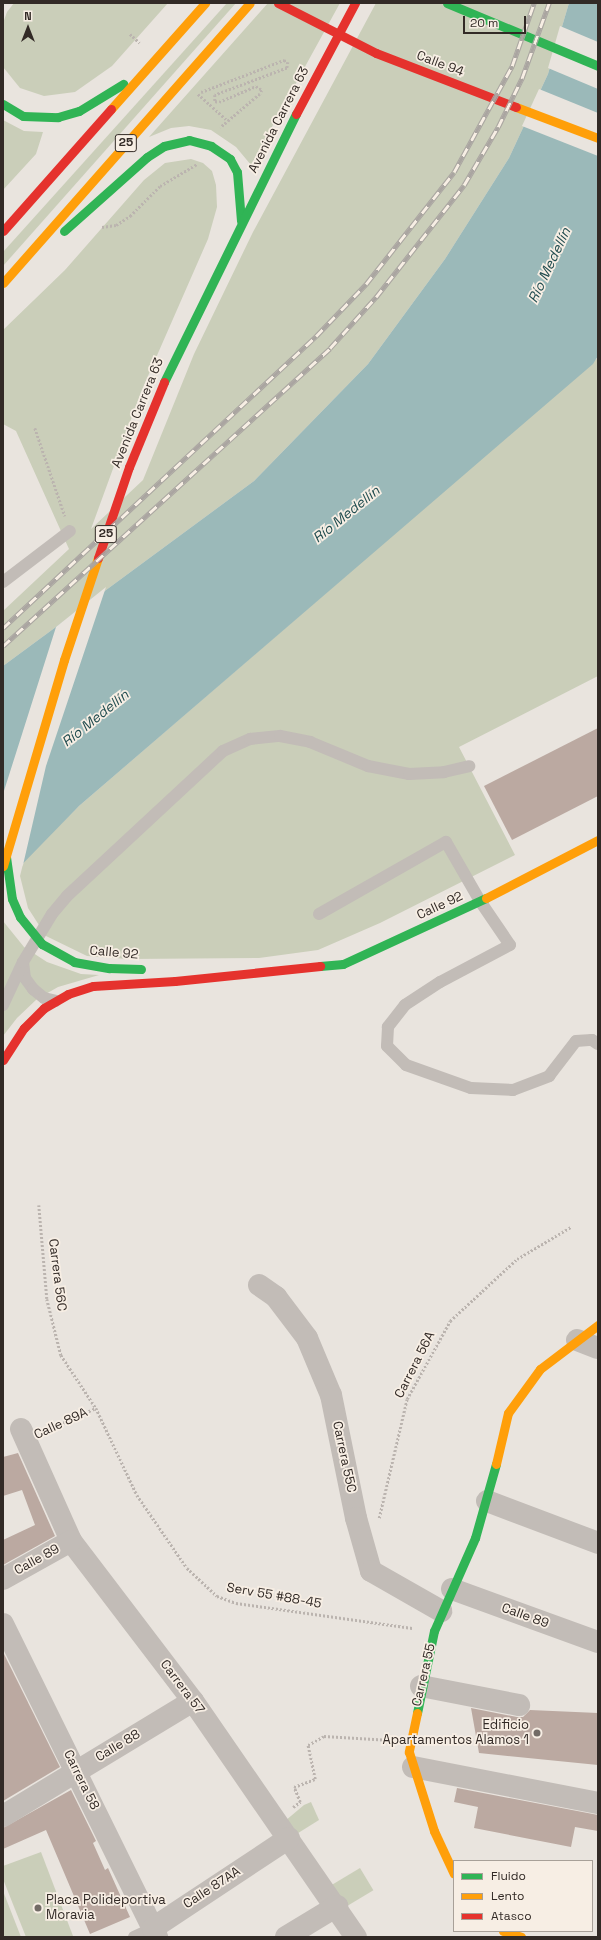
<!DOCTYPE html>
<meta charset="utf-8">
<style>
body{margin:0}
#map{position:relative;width:601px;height:1940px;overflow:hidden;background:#e9e4de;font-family:"Space Grotesk",sans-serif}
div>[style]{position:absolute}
.green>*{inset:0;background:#caceb9;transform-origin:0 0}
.water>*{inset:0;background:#9bb9b9}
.pier>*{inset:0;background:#e9e4de}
.building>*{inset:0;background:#bba9a1}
.path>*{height:2.5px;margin-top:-1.25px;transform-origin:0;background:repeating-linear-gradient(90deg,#bbb4af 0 2px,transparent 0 4px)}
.lane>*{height:12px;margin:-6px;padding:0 6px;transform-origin:6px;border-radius:6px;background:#c2bcb7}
.street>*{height:22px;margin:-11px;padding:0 11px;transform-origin:11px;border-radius:11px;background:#c2bcb7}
.fast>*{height:9px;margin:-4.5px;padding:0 4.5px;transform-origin:4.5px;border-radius:4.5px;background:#30b455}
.slow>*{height:9px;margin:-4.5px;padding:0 4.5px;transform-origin:4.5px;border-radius:4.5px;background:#ff9f0a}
.jam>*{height:9px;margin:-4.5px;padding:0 4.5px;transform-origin:4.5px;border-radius:4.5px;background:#e5322d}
.rail>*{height:4.5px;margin-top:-2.25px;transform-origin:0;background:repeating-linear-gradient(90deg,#f7eee4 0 9px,#aaa5a1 0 18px);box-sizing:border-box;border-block:1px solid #aaa5a1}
.dots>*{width:11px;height:11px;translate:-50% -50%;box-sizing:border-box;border:2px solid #f7eee4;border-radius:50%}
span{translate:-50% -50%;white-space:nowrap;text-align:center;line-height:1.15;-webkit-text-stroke:3.5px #f7eee4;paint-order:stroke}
.shield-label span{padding:1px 3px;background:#f7eee4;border:1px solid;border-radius:3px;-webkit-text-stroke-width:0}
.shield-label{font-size:12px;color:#322a26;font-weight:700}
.street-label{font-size:13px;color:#322a26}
.poi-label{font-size:13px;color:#322a26}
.right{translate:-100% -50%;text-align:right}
.left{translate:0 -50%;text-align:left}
.water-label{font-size:14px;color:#204c4f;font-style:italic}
.frame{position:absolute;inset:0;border:4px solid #322a26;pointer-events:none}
.legend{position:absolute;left:453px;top:1860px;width:140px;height:72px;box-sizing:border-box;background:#f7eee4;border:1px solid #a8a098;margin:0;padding:5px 7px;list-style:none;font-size:12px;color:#322a26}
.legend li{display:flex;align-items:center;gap:8px;height:20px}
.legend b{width:20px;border:1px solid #a8a098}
.north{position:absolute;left:8px;top:8px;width:40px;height:40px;-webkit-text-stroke:3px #f7eee4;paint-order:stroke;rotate:0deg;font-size:11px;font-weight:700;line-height:16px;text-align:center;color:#322a26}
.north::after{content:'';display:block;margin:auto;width:14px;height:18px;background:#322a26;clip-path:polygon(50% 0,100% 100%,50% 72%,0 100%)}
.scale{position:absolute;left:463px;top:16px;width:63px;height:18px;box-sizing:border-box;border:2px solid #322a26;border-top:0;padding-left:5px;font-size:12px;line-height:14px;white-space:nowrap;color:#322a26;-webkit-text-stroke:3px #f7eee4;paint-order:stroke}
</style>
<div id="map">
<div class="green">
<i style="clip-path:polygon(14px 3px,168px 3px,112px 66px,75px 92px,44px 96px,20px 88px,3px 67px,3px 23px,7px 12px)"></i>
<i style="clip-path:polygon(227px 3px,236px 3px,3px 266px,3px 252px)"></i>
<i style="clip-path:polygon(268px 3px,340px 3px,251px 165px,236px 147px,211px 130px,189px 126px,171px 128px,149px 137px)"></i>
<i style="clip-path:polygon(376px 3px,569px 3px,548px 74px,509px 158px,445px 259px,368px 364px,254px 481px,3px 666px,3px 611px,69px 549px,16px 431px,3px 424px,3px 330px,65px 270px,144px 180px,165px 163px,191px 159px,203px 163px,212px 171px,216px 185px,217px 207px,208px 239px,141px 392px,91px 529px,143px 480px,194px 354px,253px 232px)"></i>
<i style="clip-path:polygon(3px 120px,24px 131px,43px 132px,36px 154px,3px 190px)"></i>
<i style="clip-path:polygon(598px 358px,598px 676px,459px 747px,515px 855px,380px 923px,318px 950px,259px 958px,129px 959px,87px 956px,46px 936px,28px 908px,20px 876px,24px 860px,79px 806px)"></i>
<i style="clip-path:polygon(3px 921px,24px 947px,47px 962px,81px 974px,99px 975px,58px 987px,37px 999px,17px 1018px,3px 1036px)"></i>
<i style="clip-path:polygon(311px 1802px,319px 1820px,295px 1835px,285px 1821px,304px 1805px)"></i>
<i style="clip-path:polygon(41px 1852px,73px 1936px,71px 1937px,26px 1937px,3px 1879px,3px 1866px)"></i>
<i style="left:360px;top:1868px;width:26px;height:34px;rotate:59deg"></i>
<i style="clip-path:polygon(3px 1891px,21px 1937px,3px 1937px)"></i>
</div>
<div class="water">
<i style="clip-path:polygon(569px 3px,598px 3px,598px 356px,593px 364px,79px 806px,3px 884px,3px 666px,254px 481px,368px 364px,445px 259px,509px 158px,548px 74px)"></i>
</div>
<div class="pier">
<i style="clip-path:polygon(560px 26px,598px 42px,598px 89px,548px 68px)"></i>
<i style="clip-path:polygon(539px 89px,598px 113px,598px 156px,522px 126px)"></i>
<i style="clip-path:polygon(106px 587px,46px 766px,23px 865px,3px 886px,3px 794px,56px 627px)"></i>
</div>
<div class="building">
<i style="clip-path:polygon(598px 728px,598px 796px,512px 840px,484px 786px)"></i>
<i style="clip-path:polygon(18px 1453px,55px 1536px,3px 1565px,3px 1540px,35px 1525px,22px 1490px,3px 1496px,3px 1457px)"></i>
<i style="clip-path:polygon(3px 1652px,60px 1767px,3px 1801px)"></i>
<i style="clip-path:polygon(471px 1708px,517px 1717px,523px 1717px,530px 1710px,598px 1713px,598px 1765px,479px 1753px)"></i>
<i style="clip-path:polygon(457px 1788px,598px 1815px,598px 1831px,575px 1827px,571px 1847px,474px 1828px,478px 1807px,454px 1802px)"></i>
<i style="clip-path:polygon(71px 1790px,96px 1841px,93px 1843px,105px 1870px,108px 1868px,130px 1917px,90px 1934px,46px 1830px,3px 1849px,3px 1828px)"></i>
</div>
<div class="path">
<i style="left:130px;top:34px;width:13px;rotate:42deg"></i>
<i style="left:201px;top:92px;width:89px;rotate:-21.1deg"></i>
<i style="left:284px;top:60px;width:4px;rotate:27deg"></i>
<i style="left:288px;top:62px;width:6px;rotate:99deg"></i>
<i style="left:287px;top:68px;width:77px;rotate:159.4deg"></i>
<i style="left:215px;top:95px;width:6px;rotate:90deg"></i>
<i style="left:215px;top:101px;width:4px;rotate:14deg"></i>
<i style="left:219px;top:102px;width:40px;rotate:-23.4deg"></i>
<i style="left:256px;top:86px;width:7px;rotate:34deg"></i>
<i style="left:262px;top:90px;width:4px;rotate:117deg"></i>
<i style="left:260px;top:94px;width:52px;rotate:139.6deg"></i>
<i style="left:198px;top:94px;width:40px;rotate:42deg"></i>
<i style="left:102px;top:227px;width:14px;rotate:-8deg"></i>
<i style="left:116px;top:225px;width:17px;rotate:-33deg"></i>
<i style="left:130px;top:216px;width:42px;rotate:-45deg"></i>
<i style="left:160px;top:186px;width:43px;rotate:-30.7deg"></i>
<i style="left:35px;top:428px;width:93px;rotate:71.2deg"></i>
<i style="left:39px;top:1205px;width:94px;rotate:85.1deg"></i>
<i style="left:47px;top:1299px;width:58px;rotate:76deg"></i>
<i style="left:61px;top:1355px;width:64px;rotate:56.6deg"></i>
<i style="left:96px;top:1408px;width:96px;rotate:64.8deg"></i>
<i style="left:137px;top:1495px;width:88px;rotate:55.6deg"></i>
<i style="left:187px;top:1568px;width:41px;rotate:43deg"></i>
<i style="left:217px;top:1596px;width:20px;rotate:20deg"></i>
<i style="left:236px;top:1603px;width:178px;rotate:8.1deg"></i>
<i style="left:45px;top:1431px;width:56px;rotate:-24.3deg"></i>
<i style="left:379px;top:1518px;width:122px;rotate:-76.8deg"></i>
<i style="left:407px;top:1399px;width:89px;rotate:-61.1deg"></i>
<i style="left:450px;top:1321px;width:91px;rotate:-42.8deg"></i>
<i style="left:517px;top:1259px;width:63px;rotate:-30.7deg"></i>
<i style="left:293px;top:1807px;width:9px;rotate:-36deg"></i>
<i style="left:300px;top:1802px;width:16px;rotate:-112deg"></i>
<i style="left:294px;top:1787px;width:22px;rotate:-21deg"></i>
<i style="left:315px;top:1779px;width:35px;rotate:-102deg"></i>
<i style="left:308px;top:1745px;width:18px;rotate:-29deg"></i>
<i style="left:324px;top:1736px;width:67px;rotate:3.4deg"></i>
</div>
<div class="lane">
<i style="left:3px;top:582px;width:84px;rotate:-37.3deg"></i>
<i style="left:319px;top:914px;width:146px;rotate:-29.6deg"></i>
<i style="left:446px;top:842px;width:68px;rotate:60deg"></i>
<i style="left:480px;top:901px;width:53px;rotate:55.7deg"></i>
<i style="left:510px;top:945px;width:79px;rotate:152.1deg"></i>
<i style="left:440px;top:982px;width:42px;rotate:146.7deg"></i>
<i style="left:405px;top:1005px;width:28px;rotate:128deg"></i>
<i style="left:388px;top:1027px;width:19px;rotate:93deg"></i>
<i style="left:387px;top:1046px;width:27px;rotate:45deg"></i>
<i style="left:406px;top:1065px;width:69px;rotate:19.5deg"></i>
<i style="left:471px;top:1088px;width:42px;rotate:2.7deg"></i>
<i style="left:513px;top:1090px;width:39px;rotate:-21deg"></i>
<i style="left:549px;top:1076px;width:44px;rotate:-52.4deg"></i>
<i style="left:576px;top:1041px;width:16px;rotate:-4deg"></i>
<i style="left:592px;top:1040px;width:7px;rotate:34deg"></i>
<i style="left:23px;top:962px;width:16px;rotate:83deg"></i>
<i style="left:25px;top:978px;width:14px;rotate:54deg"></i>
<i style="left:33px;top:989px;width:14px;rotate:39deg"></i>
<i style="left:44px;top:998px;width:12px;rotate:14deg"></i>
<i style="left:3px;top:1005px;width:47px;rotate:-65.1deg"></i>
<i style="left:23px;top:962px;width:56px;rotate:-58.9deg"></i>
<i style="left:52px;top:914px;width:23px;rotate:-50deg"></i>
<i style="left:67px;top:896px;width:213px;rotate:-42.9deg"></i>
<i style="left:223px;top:751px;width:30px;rotate:-24deg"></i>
<i style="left:250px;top:739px;width:30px;rotate:-6deg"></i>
<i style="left:280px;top:736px;width:31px;rotate:11deg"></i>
<i style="left:310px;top:742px;width:63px;rotate:22.5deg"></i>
<i style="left:368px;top:766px;width:42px;rotate:11deg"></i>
<i style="left:409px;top:774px;width:35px;rotate:-3deg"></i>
<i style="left:444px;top:772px;width:26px;rotate:-13deg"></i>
<i style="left:134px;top:1937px;width:21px;rotate:-25deg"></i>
</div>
<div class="street">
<i style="left:259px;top:1285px;width:21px;rotate:35deg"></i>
<i style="left:276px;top:1297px;width:51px;rotate:52.9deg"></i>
<i style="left:307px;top:1338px;width:62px;rotate:67.2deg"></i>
<i style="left:331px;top:1395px;width:126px;rotate:78.5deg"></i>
<i style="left:356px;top:1518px;width:55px;rotate:74.2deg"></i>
<i style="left:371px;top:1571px;width:81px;rotate:29.7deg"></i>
<i style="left:577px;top:1340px;width:22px;rotate:21deg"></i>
<i style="left:21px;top:1429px;width:123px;rotate:65.9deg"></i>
<i style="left:71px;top:1541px;width:201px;rotate:52.7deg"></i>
<i style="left:193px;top:1701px;width:287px;rotate:55.4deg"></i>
<i style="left:487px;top:1501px;width:119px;rotate:20.7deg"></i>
<i style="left:3px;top:1579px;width:78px;rotate:-29.2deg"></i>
<i style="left:452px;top:1589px;width:155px;rotate:20deg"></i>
<i style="left:3px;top:1624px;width:349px;rotate:63.8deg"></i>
<i style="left:421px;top:1686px;width:100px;rotate:11deg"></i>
<i style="left:413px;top:1767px;width:188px;rotate:11deg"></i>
<i style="left:3px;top:1816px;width:222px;rotate:-31.2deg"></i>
<i style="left:153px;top:1928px;width:163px;rotate:-33.5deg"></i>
<i style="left:286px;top:1937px;width:60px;rotate:-31.3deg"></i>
</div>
<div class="fast">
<i style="left:447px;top:3px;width:164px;rotate:22.6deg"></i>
<i style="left:3px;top:104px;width:23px;rotate:31deg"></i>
<i style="left:23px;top:116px;width:35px;rotate:2deg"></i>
<i style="left:58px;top:117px;width:22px;rotate:-16deg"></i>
<i style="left:79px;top:111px;width:52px;rotate:-31.5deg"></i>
<i style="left:64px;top:231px;width:111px;rotate:-41.7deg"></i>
<i style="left:147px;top:157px;width:20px;rotate:-33deg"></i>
<i style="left:164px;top:146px;width:26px;rotate:-13deg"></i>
<i style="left:189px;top:140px;width:23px;rotate:15deg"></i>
<i style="left:211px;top:146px;width:23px;rotate:34deg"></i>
<i style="left:230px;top:159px;width:15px;rotate:62deg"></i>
<i style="left:237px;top:172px;width:49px;rotate:85.3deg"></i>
<i style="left:164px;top:382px;width:299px;rotate:-63.8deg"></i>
<i style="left:6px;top:857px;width:42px;rotate:81.9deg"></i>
<i style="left:12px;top:899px;width:20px;rotate:66deg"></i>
<i style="left:20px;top:917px;width:35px;rotate:51deg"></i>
<i style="left:42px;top:944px;width:37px;rotate:29deg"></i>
<i style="left:74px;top:962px;width:36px;rotate:10deg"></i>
<i style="left:109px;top:968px;width:32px;rotate:2deg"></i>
<i style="left:320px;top:966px;width:23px;rotate:-5deg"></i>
<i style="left:343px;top:964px;width:157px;rotate:-24.8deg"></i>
<i style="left:417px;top:1713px;width:84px;rotate:-78.3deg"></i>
<i style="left:434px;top:1631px;width:102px;rotate:-66.2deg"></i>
<i style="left:475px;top:1538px;width:77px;rotate:-74.2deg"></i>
</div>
<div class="slow">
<i style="left:516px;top:107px;width:88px;rotate:20.7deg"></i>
<i style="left:111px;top:109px;width:142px;rotate:-48.4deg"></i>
<i style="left:3px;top:283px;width:373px;rotate:-48.6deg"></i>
<i style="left:3px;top:866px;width:215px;rotate:-73.5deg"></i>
<i style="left:64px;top:660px;width:108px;rotate:-71.6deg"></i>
<i style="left:486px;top:898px;width:126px;rotate:-27.4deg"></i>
<i style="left:496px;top:1464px;width:52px;rotate:-76.8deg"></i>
<i style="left:508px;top:1413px;width:54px;rotate:-54deg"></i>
<i style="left:540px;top:1369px;width:73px;rotate:-37.2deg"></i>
<i style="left:417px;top:1713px;width:40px;rotate:102deg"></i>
<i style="left:409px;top:1752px;width:83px;rotate:72.4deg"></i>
<i style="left:434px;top:1831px;width:47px;rotate:65.1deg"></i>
<i style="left:503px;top:1931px;width:19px;rotate:18deg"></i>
</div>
<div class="jam">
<i style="left:278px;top:3px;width:110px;rotate:27deg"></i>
<i style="left:376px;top:53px;width:150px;rotate:21.1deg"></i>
<i style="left:296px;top:114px;width:126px;rotate:-62deg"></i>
<i style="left:3px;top:231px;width:163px;rotate:-48.5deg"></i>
<i style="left:98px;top:558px;width:96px;rotate:-71.2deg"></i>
<i style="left:129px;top:467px;width:92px;rotate:-67.6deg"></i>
<i style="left:3px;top:1060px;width:38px;rotate:-57deg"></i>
<i style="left:24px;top:1028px;width:28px;rotate:-45deg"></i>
<i style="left:44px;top:1008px;width:28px;rotate:-30deg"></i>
<i style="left:68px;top:994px;width:26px;rotate:-18deg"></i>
<i style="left:93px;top:986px;width:82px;rotate:-3.5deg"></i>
<i style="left:175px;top:981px;width:146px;rotate:-5.9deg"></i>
</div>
<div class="rail">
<i style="left:3px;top:628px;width:428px;rotate:-43deg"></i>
<i style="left:316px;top:336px;width:72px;rotate:-46.1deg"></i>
<i style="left:366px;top:284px;width:142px;rotate:-51.8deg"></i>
<i style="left:454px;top:172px;width:121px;rotate:-61.3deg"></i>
<i style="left:512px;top:66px;width:67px;rotate:-70.8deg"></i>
<i style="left:3px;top:646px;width:442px;rotate:-42.3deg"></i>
<i style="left:330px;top:348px;width:69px;rotate:-48deg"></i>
<i style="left:376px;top:297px;width:142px;rotate:-51.8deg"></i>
<i style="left:464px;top:185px;width:67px;rotate:-59.6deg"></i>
<i style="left:498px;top:127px;width:55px;rotate:-63.9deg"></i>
<i style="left:522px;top:78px;width:80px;rotate:-70.2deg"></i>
</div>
<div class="dots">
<i style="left:537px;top:1733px;background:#726b66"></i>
<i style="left:38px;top:1908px;background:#726b66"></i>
</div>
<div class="shield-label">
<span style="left:126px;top:143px">25</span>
<span style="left:106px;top:534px">25</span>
</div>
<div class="street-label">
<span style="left:440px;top:64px;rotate:21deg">Calle 94</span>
<span style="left:279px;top:120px;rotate:-63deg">Avenida Carrera 63</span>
<span style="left:138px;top:413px;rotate:-68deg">Avenida Carrera 63</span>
<span style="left:440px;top:906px;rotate:-25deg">Calle 92</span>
<span style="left:114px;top:953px;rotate:5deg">Calle 92</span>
<span style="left:57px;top:1275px;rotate:83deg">Carrera 56C</span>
<span style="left:415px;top:1365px;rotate:-63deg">Carrera 56A</span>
<span style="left:61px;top:1424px;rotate:-25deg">Calle 89A</span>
<span style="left:344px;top:1457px;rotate:78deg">Carrera 55C</span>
<span style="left:37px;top:1560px;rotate:-29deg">Calle 89</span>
<span style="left:274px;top:1596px;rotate:10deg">Serv 55 #88-45</span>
<span style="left:525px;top:1616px;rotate:20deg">Calle 89</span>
<span style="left:424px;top:1675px;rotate:-77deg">Carrera 55</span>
<span style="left:182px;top:1687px;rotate:53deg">Carrera 57</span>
<span style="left:118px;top:1746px;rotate:-31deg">Calle 88</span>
<span style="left:81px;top:1780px;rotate:64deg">Carrera 58</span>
<span style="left:212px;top:1888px;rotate:-33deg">Calle 87AA</span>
</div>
<div class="poi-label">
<span class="right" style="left:529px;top:1733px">Edificio<br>Apartamentos Alamos 1</span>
<span class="left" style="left:46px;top:1908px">Placa Polideportiva<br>Moravia</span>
</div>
<div class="water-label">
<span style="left:549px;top:265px;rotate:-65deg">Río Medellín</span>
<span style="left:346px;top:514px;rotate:-39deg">Río Medellín</span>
<span style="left:95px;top:718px;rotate:-39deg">Río Medellín</span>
</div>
<div class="frame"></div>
<ul class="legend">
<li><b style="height:5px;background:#30b455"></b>Fluido</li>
<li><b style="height:5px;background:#ff9f0a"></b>Lento</li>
<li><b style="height:5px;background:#e5322d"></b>Atasco</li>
</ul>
<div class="north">N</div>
<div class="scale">20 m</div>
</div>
